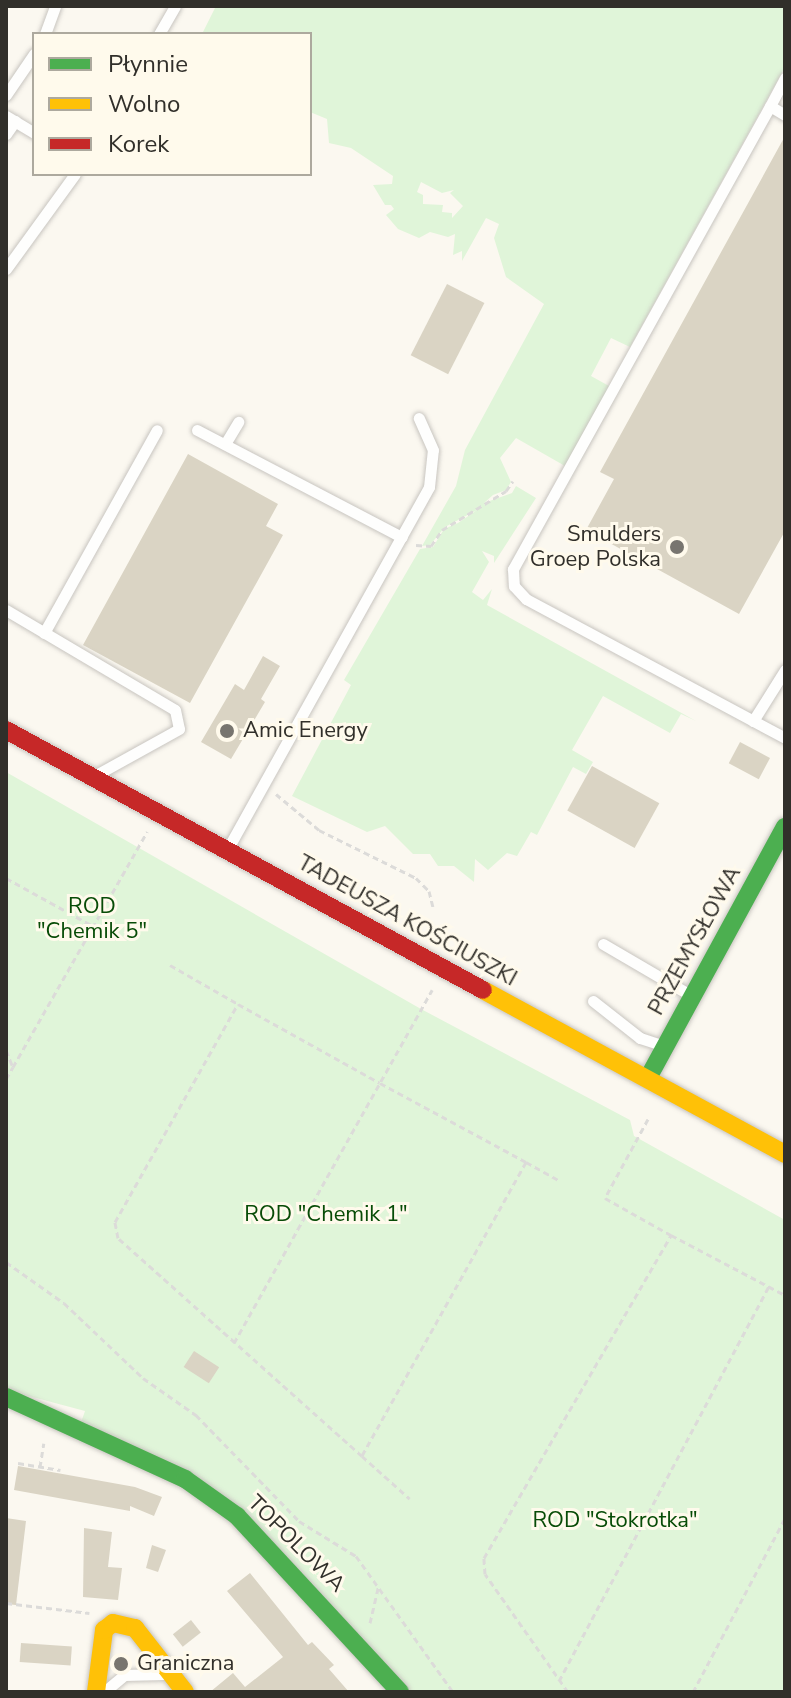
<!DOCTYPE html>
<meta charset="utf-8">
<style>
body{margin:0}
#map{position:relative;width:791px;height:1698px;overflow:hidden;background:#fbf8f0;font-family:"Nunito Sans",sans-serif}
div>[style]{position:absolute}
.green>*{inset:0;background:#e0f5d9}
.building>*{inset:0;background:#dad4c4;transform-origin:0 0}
.path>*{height:3px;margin-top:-1.5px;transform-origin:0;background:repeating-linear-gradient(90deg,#dcdbd9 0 6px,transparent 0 10px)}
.roads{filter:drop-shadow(0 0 2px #c8c5c0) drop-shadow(0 0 2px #c8c5c0)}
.lane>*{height:11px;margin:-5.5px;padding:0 5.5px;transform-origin:5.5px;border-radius:5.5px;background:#fefefd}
.fast>*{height:18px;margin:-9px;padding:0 9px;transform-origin:9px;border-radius:9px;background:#4caf50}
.slow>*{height:18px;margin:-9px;padding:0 9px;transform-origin:9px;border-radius:9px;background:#ffc107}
.jam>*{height:18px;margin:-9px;padding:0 9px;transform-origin:9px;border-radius:9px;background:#c62828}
.dots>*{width:22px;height:22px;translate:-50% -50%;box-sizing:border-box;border:4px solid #fffaec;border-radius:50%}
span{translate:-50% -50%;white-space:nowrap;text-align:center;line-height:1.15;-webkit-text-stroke:6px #fffaec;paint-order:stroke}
.poi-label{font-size:22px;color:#312f2a}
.right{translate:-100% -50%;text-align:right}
.left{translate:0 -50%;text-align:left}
.park-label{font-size:22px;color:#084c07}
.street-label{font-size:22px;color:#312f2a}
.frame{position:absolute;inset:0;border:8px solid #312f2a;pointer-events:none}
.legend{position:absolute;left:32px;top:32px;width:280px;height:144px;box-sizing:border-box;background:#fffaec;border:2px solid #ada99e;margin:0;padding:10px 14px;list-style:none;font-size:24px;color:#312f2a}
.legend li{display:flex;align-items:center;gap:16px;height:40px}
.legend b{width:40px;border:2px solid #ada99e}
</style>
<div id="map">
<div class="green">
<i style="clip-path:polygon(evenodd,216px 6px,785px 6px,785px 67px,630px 347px,611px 338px,591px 376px,609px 386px,565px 466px,516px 438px,500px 458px,511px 482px,506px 490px,493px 495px,484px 503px,512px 493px,516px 486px,536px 498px,494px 563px,494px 556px,482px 551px,489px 562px,472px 592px,483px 600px,492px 589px,487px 605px,696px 721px,681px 714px,670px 733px,603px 696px,572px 750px,593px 762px,586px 774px,573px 767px,537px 835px,531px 832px,517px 856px,507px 853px,488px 870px,475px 859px,474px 882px,454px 866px,438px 866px,430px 854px,413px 854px,385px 826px,367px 832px,292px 796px,351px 685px,344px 680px,420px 549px,433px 547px,444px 529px,458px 523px,477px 510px,445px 527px,430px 545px,422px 546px,456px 486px,465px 450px,544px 304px,506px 277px,494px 238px,499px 224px,486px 218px,462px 261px,462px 251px,453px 255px,455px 234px,448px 237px,430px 232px,419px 238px,398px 229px,386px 215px,394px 209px,391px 205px,385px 205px,373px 185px,392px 184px,393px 176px,351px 148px,329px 143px,327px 119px,310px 112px,310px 34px,202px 34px,216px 6px,421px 182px,442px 193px,454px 190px,450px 193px,463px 206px,452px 218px,452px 213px,442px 212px,443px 205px,423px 204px,423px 195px,417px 192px,421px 182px)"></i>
<i style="clip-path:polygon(6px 772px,421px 1009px,630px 1120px,634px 1136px,785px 1220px,785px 1692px,400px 1692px,237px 1516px,77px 1434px,85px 1411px,6px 1390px)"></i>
</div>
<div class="building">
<i style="clip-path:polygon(785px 136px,785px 531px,739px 614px,586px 530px,614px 479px,600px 472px)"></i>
<i style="left:447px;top:284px;width:42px;height:80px;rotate:27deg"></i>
<i style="clip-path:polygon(188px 454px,278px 504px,266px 526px,283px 535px,190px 703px,83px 645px)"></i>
<i style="clip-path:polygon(263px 656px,280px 666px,261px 699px,265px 702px,231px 759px,201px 742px,235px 684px,244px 690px)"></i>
<i style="left:740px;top:742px;width:34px;height:24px;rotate:28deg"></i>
<i style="left:592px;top:766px;width:77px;height:51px;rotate:29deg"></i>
<i style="left:194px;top:1351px;width:30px;height:19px;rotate:33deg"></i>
<i style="clip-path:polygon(18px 1466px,135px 1487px,162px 1497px,154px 1516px,130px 1506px,130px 1511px,14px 1490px)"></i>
<i style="clip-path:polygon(6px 1518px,26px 1521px,16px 1605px,6px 1604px)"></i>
<i style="clip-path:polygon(84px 1528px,112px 1532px,108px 1567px,122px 1568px,118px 1600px,83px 1597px)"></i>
<i style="clip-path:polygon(152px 1545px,166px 1550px,158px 1572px,146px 1568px)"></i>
<i style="clip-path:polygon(250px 1573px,308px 1645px,312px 1642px,334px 1665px,329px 1669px,349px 1692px,210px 1692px,233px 1673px,245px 1687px,283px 1657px,227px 1591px)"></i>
<i style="left:191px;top:1620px;width:16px;height:23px;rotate:52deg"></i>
<i style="left:21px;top:1643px;width:51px;height:19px;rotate:4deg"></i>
</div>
<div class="path">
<i style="left:416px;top:545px;width:15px;rotate:4deg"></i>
<i style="left:431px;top:546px;width:19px;rotate:-55deg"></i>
<i style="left:442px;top:530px;width:75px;rotate:-31.4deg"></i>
<i style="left:506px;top:491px;width:12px;rotate:-55deg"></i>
<i style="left:276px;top:794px;width:56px;rotate:39.9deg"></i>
<i style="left:319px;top:830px;width:108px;rotate:26.3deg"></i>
<i style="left:416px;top:878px;width:18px;rotate:45deg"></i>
<i style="left:429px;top:891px;width:16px;rotate:76deg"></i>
<i style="left:6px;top:878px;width:99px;rotate:28.9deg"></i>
<i style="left:170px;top:965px;width:78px;rotate:29.8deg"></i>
<i style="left:6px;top:1050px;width:18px;rotate:68deg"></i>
<i style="left:13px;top:1067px;width:271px;rotate:-60.3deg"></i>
<i style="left:6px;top:1079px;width:14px;rotate:-60deg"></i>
<i style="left:648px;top:1119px;width:90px;rotate:118.6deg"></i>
<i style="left:605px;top:1198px;width:76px;rotate:29.3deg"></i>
<i style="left:526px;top:1162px;width:337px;rotate:119.2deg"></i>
<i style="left:362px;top:1456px;width:327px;rotate:-138.2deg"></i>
<i style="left:118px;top:1238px;width:16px;rotate:-101deg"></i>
<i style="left:115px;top:1222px;width:250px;rotate:-60.6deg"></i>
<i style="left:238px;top:1004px;width:162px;rotate:29.1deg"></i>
<i style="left:380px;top:1083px;width:166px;rotate:28.4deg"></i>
<i style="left:526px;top:1162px;width:37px;rotate:29deg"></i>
<i style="left:6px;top:1262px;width:71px;rotate:35.3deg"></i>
<i style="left:64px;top:1303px;width:109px;rotate:43.5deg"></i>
<i style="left:143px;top:1378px;width:65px;rotate:34.9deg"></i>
<i style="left:196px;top:1415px;width:148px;rotate:45.8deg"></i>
<i style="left:299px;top:1521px;width:67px;rotate:31.6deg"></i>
<i style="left:356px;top:1556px;width:167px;rotate:54.5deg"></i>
<i style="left:234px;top:1343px;width:405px;rotate:-60.7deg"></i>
<i style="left:362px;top:1456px;width:64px;rotate:41.9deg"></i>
<i style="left:18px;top:1463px;width:43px;rotate:9.5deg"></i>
<i style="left:40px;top:1467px;width:24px;rotate:-81deg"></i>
<i style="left:6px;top:1603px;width:84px;rotate:6.9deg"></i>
<i style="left:370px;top:1623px;width:39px;rotate:-77deg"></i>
<i style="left:559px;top:1681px;width:447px;rotate:-62deg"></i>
<i style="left:568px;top:1692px;width:144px;rotate:-125.1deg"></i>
<i style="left:485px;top:1574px;width:16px;rotate:-94deg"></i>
<i style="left:484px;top:1558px;width:373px;rotate:-59.9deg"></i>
<i style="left:671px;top:1235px;width:129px;rotate:27.8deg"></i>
<i style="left:693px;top:1692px;width:197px;rotate:-62.1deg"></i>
</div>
<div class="roads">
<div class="lane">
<i style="left:45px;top:34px;width:30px;rotate:-70deg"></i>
<i style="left:159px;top:34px;width:32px;rotate:-60deg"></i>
<i style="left:6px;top:95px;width:50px;rotate:-55.7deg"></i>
<i style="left:770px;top:106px;width:32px;rotate:-62deg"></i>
<i style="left:785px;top:115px;width:17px;rotate:-149deg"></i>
<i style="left:770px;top:106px;width:530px;rotate:119.03deg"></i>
<i style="left:513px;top:569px;width:17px;rotate:87deg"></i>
<i style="left:514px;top:586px;width:18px;rotate:47deg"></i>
<i style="left:526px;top:599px;width:294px;rotate:28.2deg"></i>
<i style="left:6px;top:116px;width:33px;rotate:31deg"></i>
<i style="left:6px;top:134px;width:16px;rotate:-55deg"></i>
<i style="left:6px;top:269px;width:117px;rotate:-54deg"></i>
<i style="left:197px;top:430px;width:231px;rotate:27.6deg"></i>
<i style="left:225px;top:444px;width:26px;rotate:-59deg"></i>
<i style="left:6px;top:610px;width:196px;rotate:30.6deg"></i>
<i style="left:175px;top:710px;width:19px;rotate:78deg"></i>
<i style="left:179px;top:729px;width:95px;rotate:151deg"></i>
<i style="left:44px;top:633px;width:232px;rotate:-60.9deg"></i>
<i style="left:753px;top:721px;width:60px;rotate:-57.9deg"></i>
<i style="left:227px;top:850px;width:415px;rotate:-60.9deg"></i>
<i style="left:429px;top:487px;width:37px;rotate:-84deg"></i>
<i style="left:433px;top:450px;width:35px;rotate:-114deg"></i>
<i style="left:603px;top:944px;width:103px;rotate:30.3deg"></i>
<i style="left:593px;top:1001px;width:60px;rotate:38.2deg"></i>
<i style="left:640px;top:1038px;width:23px;rotate:18deg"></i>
<i style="left:104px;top:1692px;width:26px;rotate:-40deg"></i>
<i style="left:124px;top:1675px;width:40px;rotate:-1.4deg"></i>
</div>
<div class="fast">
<i style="left:648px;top:1078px;width:286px;rotate:-61.4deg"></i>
<i style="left:6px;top:1397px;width:197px;rotate:24.6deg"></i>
<i style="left:185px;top:1479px;width:64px;rotate:35.4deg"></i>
<i style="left:237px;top:1516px;width:240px;rotate:47.2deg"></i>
</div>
<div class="slow">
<i style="left:483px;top:990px;width:344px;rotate:28.5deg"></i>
<i style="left:96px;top:1692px;width:63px;rotate:-82.6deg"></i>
<i style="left:104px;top:1630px;width:11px;rotate:-38deg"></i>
<i style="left:113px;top:1623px;width:23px;rotate:13deg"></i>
<i style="left:135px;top:1628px;width:81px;rotate:52deg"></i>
</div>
<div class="jam">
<i style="left:6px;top:730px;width:543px;rotate:28.59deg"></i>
</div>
</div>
<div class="dots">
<i style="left:677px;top:547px;background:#78756f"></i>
<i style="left:227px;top:731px;background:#78756f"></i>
<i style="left:121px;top:1664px;background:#78756f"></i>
</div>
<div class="poi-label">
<span class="right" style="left:661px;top:547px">Smulders<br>Groep Polska</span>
<span class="left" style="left:243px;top:731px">Amic Energy</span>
<span class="left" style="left:137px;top:1664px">Graniczna</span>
</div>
<div class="park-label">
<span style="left:92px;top:919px">ROD<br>"Chemik 5"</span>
<span style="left:326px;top:1215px">ROD "Chemik 1"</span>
<span style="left:615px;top:1521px">ROD "Stokrotka"</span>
</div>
<div class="street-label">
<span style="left:407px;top:921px;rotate:29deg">TADEUSZA KOŚCIUSZKI</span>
<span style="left:695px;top:941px;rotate:-61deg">PRZEMYSŁOWA</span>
<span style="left:296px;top:1544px;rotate:45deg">TOPOLOWA</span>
</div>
<div class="frame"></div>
<ul class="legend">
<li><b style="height:10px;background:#4caf50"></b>Płynnie</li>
<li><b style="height:10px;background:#ffc107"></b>Wolno</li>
<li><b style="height:10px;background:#c62828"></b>Korek</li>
</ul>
</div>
